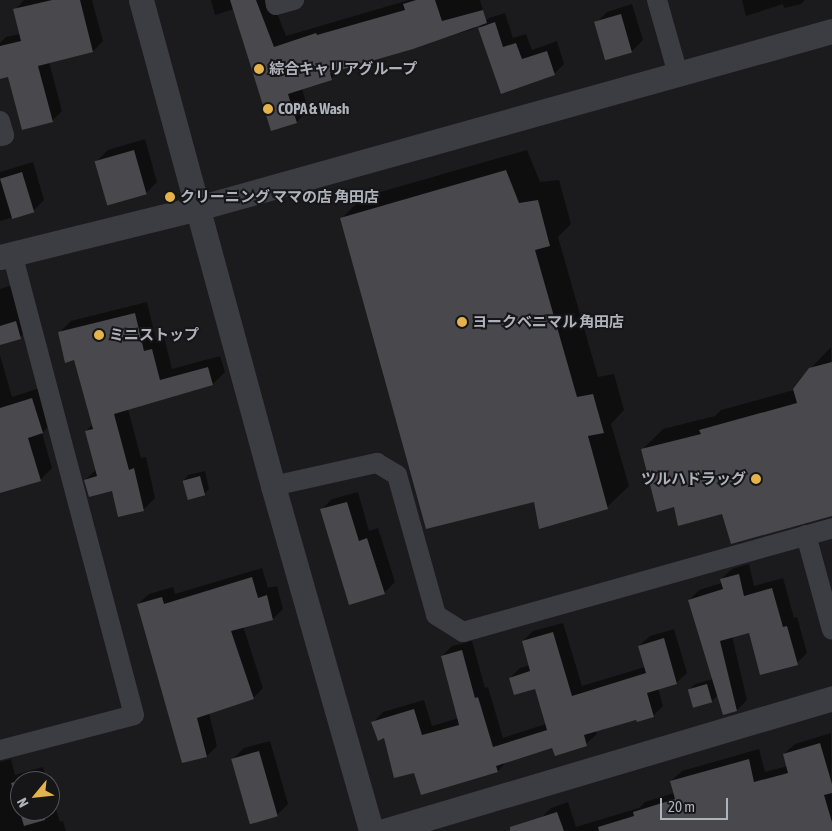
<!DOCTYPE html>
<meta charset="utf-8">
<style>
body{margin:0}
#map{position:relative;width:832px;height:831px;overflow:hidden;background:#1b1b1d;font-family:"Asap Condensed","Noto Sans JP",sans-serif}
div>[style]{position:absolute}
.shadow>*{inset:0;background:#0007}
.building>*{inset:0;background:#48484d;transform-origin:0 0}
.minor>*{height:20px;margin:-10px;padding:0 10px;transform-origin:10px;border-radius:10px;background:#3c3d42}
.tertiary>*{height:25px;margin:-12.5px;padding:0 12.5px;transform-origin:12.5px;border-radius:12.5px;background:#3c3d42}
.dots>*{width:14px;height:14px;translate:-50% -50%;box-sizing:border-box;border:2px solid #161618;border-radius:50%}
span{translate:-50% -50%;white-space:nowrap;text-align:center;line-height:1.15;-webkit-text-stroke:4px #161618;paint-order:stroke}
.poi-label{font-size:15px;color:#aeb2bb;font-weight:700}
.left{translate:0 -50%;text-align:left}
.right{translate:-100% -50%;text-align:right}
.north{position:absolute;left:10px;top:771px;width:50px;height:50px;box-sizing:border-box;background:#161618;border:1px solid #535459;border-radius:50%;rotate:242deg;font-size:14px;font-weight:700;line-height:20px;text-align:center;color:#aeb2bb}
.north::after{content:'';display:block;margin:auto;width:18px;height:22px;background:#e5b34b;clip-path:polygon(50% 0,100% 100%,50% 72%,0 100%)}
.scale{position:absolute;left:660px;top:798px;width:68px;height:22px;box-sizing:border-box;border:2px solid #aeb2bb;border-top:0;padding-left:6px;font-size:15px;line-height:18px;white-space:nowrap;color:#aeb2bb;-webkit-text-stroke:4px #161618;paint-order:stroke}
</style>
<div id="map">
<div class="shadow">
<i style="clip-path:polygon(24px 0,92px 0,103px 41px,93px 51px,49px 62px,62px 111px,52px 121px,0 66px,0 43px,6px 37px,20px 34px,15px 10px)"></i>
<i style="clip-path:polygon(211px 0,272px 0,286px 36px,409px 0,480px 0,485px 17px,473px 29px,341px 69px,331px 79px,302px 88px,308px 110px,297px 122px,271px 130px,234px 9px,215px 15px)"></i>
<i style="clip-path:polygon(742px 0,805px 0,801px 4px,784px 8px,783px 4px,746px 16px)"></i>
<i style="clip-path:polygon(632px 4px,643px 40px,632px 51px,596px 23px,607px 12px)"></i>
<i style="clip-path:polygon(505px 13px,513px 38px,526px 34px,532px 50px,557px 41px,564px 64px,554px 74px,502px 92px,479px 28px,489px 18px)"></i>
<i style="clip-path:polygon(145px 139px,157px 182px,146px 193px,97px 161px,108px 150px)"></i>
<i style="clip-path:polygon(527px 150px,540px 182px,559px 180px,571px 224px,558px 237px,598px 377px,614px 374px,624px 410px,611px 424px,629px 486px,607px 507px,535px 501px,341px 219px,363px 197px)"></i>
<i style="clip-path:polygon(33px 162px,44px 200px,33px 211px,0 221px,0 172px)"></i>
<i style="clip-path:polygon(16px 284px,32px 326px,20px 337px,0 344px,0 289px)"></i>
<i style="clip-path:polygon(147px 302px,156px 340px,164px 337px,172px 369px,220px 356px,225px 372px,213px 384px,128px 409px,141px 458px,146px 457px,155px 498px,143px 510px,113px 489px,85px 480px,97px 469px,86px 431px,93px 424px,75px 359px,59px 333px,71px 321px)"></i>
<i style="clip-path:polygon(831px 347px,832px 516px,723px 513px,675px 506px,642px 450px,663px 429px,715px 416px,721px 410px,794px 390px,810px 369px)"></i>
<i style="clip-path:polygon(0 355px,12px 397px,43px 387px,54px 421px,42px 433px,52px 468px,40px 480px,0 492px)"></i>
<i style="clip-path:polygon(205px 471px,209px 489px,204px 494px,183px 481px,188px 475px)"></i>
<i style="clip-path:polygon(358px 492px,369px 531px,378px 528px,395px 582px,384px 593px,321px 510px,332px 499px)"></i>
<i style="clip-path:polygon(749px 564px,754px 586px,783px 578px,794px 618px,797px 617px,807px 653px,797px 663px,750px 632px,732px 636px,747px 700px,737px 710px,718px 695px,712px 701px,694px 706px,690px 689px,695px 684px,713px 679px,689px 600px,699px 590px,722px 583px,721px 579px,732px 569px)"></i>
<i style="clip-path:polygon(262px 568px,268px 588px,277px 586px,283px 609px,273px 619px,243px 626px,263px 688px,253px 698px,209px 713px,217px 746px,207px 756px,138px 604px,149px 594px,173px 587px,175px 594px)"></i>
<i style="clip-path:polygon(563px 623px,582px 686px,645px 667px,639px 646px,650px 636px,674px 629px,687px 673px,676px 683px,658px 688px,663px 706px,653px 716px,595px 730px,597px 734px,586px 744px,553px 746px,507px 761px,498px 771px,422px 794px,415px 771px,373px 722px,383px 712px,424px 700px,432px 726px,459px 718px,442px 656px,452px 646px,472px 641px,485px 688px,488px 687px,503px 738px,546px 724px,536px 687px,510px 678px,520px 668px,530px 665px,523px 641px,533px 631px)"></i>
<i style="clip-path:polygon(831px 733px,832px 831px,545px 831px,541px 818px,551px 808px,568px 802px,576px 827px,639px 808px,645px 802px,674px 793px,671px 781px,682px 771px,759px 749px,765px 772px,788px 766px,784px 754px,795px 744px)"></i>
<i style="clip-path:polygon(270px 741px,288px 804px,277px 815px,233px 759px,244px 748px)"></i>
<i style="clip-path:polygon(11px 759px,15px 775px,43px 767px,47px 781px,20px 781px,20px 811px,50px 811px,50px 790px,60px 822px,63px 821px,66px 831px,0 831px,0 762px)"></i>
</div>
<div class="building">
<i style="clip-path:polygon(52px 0,80px 0,93px 52px,38px 66px,53px 122px,22px 130px,8px 77px,0 79px,0 46px,21px 41px,13px 9px)"></i>
<i style="clip-path:polygon(230px 0,256px 0,274px 47px,316px 33px,317px 35px,405px 10px,403px 4px,416px 0,435px 0,442px 21px,483px 10px,487px 23px,413px 49px,330px 73px,332px 80px,288px 94px,297px 123px,271px 131px)"></i>
<i style="left:621px;top:14px;width:40px;height:28px;rotate:74deg"></i>
<i style="clip-path:polygon(495px 22px,503px 47px,516px 43px,522px 59px,547px 51px,555px 75px,501px 94px,478px 28px)"></i>
<i style="left:134px;top:150px;width:46px;height:41px;rotate:74deg"></i>
<i style="clip-path:polygon(506px 170px,519px 203px,538px 200px,550px 246px,535px 250px,577px 397px,593px 394px,604px 433px,588px 436px,608px 509px,539px 529px,534px 502px,426px 529px,340px 218px)"></i>
<i style="left:22px;top:172px;width:42px;height:23px;rotate:73deg"></i>
<i style="clip-path:polygon(135px 313px,144px 351px,152px 349px,160px 380px,208px 367px,213px 385px,114px 414px,129px 470px,134px 468px,144px 511px,118px 517px,112px 491px,89px 497px,84px 480px,97px 476px,85px 431px,93px 429px,74px 360px,65px 363px,58px 332px)"></i>
<i style="clip-path:polygon(16px 321px,21px 339px,0 345px,0 326px)"></i>
<i style="clip-path:polygon(832px 362px,832px 516px,731px 544px,722px 514px,678px 526px,674px 507px,657px 512px,641px 449px,701px 434px,699px 430px,797px 403px,793px 389px,809px 368px)"></i>
<i style="clip-path:polygon(32px 398px,43px 433px,28px 438px,41px 481px,0 493px,0 408px)"></i>
<i style="left:200px;top:476px;width:20px;height:18px;rotate:75deg"></i>
<i style="clip-path:polygon(347px 502px,359px 541px,367px 538px,385px 594px,349px 605px,320px 509px)"></i>
<i style="clip-path:polygon(739px 574px,744px 596px,772px 588px,783px 627px,787px 626px,798px 665px,760px 675px,749px 633px,720px 641px,737px 711px,723px 715px,688px 600px,723px 589px,720px 579px)"></i>
<i style="clip-path:polygon(252px 577px,258px 598px,267px 595px,273px 620px,231px 631px,254px 699px,197px 718px,207px 757px,182px 763px,137px 604px,162px 597px,164px 604px)"></i>
<i style="clip-path:polygon(553px 632px,572px 696px,646px 673px,638px 646px,664px 638px,677px 684px,647px 693px,654px 717px,637px 722px,636px 720px,584px 735px,587px 746px,555px 756px,552px 748px,496px 766px,498px 772px,421px 795px,414px 773px,394px 778px,384px 738px,378px 741px,371px 722px,414px 709px,422px 735px,459px 725px,441px 656px,462px 650px,475px 698px,478px 697px,493px 747px,547px 730px,535px 689px,514px 695px,509px 678px,530px 671px,522px 641px)"></i>
<i style="left:707px;top:684px;width:19px;height:20px;rotate:74deg"></i>
<i style="clip-path:polygon(820px 743px,832px 784px,832px 793px,824px 795px,832px 822px,832px 831px,599px 831px,598px 827px,634px 816px,633px 812px,675px 799px,670px 781px,749px 759px,754px 782px,788px 773px,783px 754px)"></i>
<i style="left:259px;top:751px;width:68px;height:29px;rotate:74deg"></i>
<i style="clip-path:polygon(32px 777px,34px 781px,20px 781px,20px 811px,43px 811px,45px 820px,24px 826px,11px 783px)"></i>
<i style="clip-path:polygon(557px 812px,564px 831px,510px 831px,510px 827px)"></i>
</div>
<div class="minor">
<i style="left:275px;top:0;width:5px;rotate:79deg"></i>
<i style="left:276px;top:5px;width:19px;rotate:-16deg"></i>
<i style="left:657px;top:0;width:77px;rotate:74.2deg"></i>
<i style="left:0;top:121px;width:15px;rotate:74deg"></i>
<i style="left:4px;top:135px;width:4px;rotate:166deg"></i>
<i style="left:273px;top:486px;width:107px;rotate:-12.5deg"></i>
<i style="left:377px;top:463px;width:23px;rotate:31deg"></i>
<i style="left:397px;top:475px;width:145px;rotate:74.4deg"></i>
<i style="left:436px;top:615px;width:32px;rotate:32deg"></i>
<i style="left:463px;top:632px;width:383px;rotate:-15.7deg"></i>
<i style="left:806px;top:535px;width:98px;rotate:74.7deg"></i>
<i style="left:0;top:750px;width:138px;rotate:-14.6deg"></i>
<i style="left:134px;top:715px;width:477px;rotate:-104.8deg"></i>
</div>
<div class="tertiary">
<i style="left:141px;top:0;width:504px;rotate:74.8deg"></i>
<i style="left:273px;top:486px;width:359px;rotate:74.1deg"></i>
<i style="left:0;top:257px;width:204px;rotate:-13.9deg"></i>
<i style="left:198px;top:208px;width:658px;rotate:-15.6deg"></i>
<i style="left:384px;top:831px;width:467px;rotate:-16.5deg"></i>
</div>
<div class="dots">
<i style="left:259px;top:69px;background:#e5b34b"></i>
<i style="left:268px;top:109px;background:#e5b34b"></i>
<i style="left:170px;top:197px;background:#e5b34b"></i>
<i style="left:462px;top:322px;background:#e5b34b"></i>
<i style="left:99px;top:335px;background:#e5b34b"></i>
<i style="left:756px;top:479px;background:#e5b34b"></i>
</div>
<div class="poi-label">
<span class="left" style="left:269px;top:69px">綜合キャリアグループ</span>
<span class="left" style="left:278px;top:109px">COPA &amp; Wash</span>
<span class="left" style="left:180px;top:197px">クリーニング ママの店 角田店</span>
<span class="left" style="left:472px;top:322px">ヨークベニマル 角田店</span>
<span class="left" style="left:109px;top:335px">ミニストップ</span>
<span class="right" style="left:746px;top:479px">ツルハドラッグ</span>
</div>
<div class="north">N</div>
<div class="scale">20 m</div>
</div>
